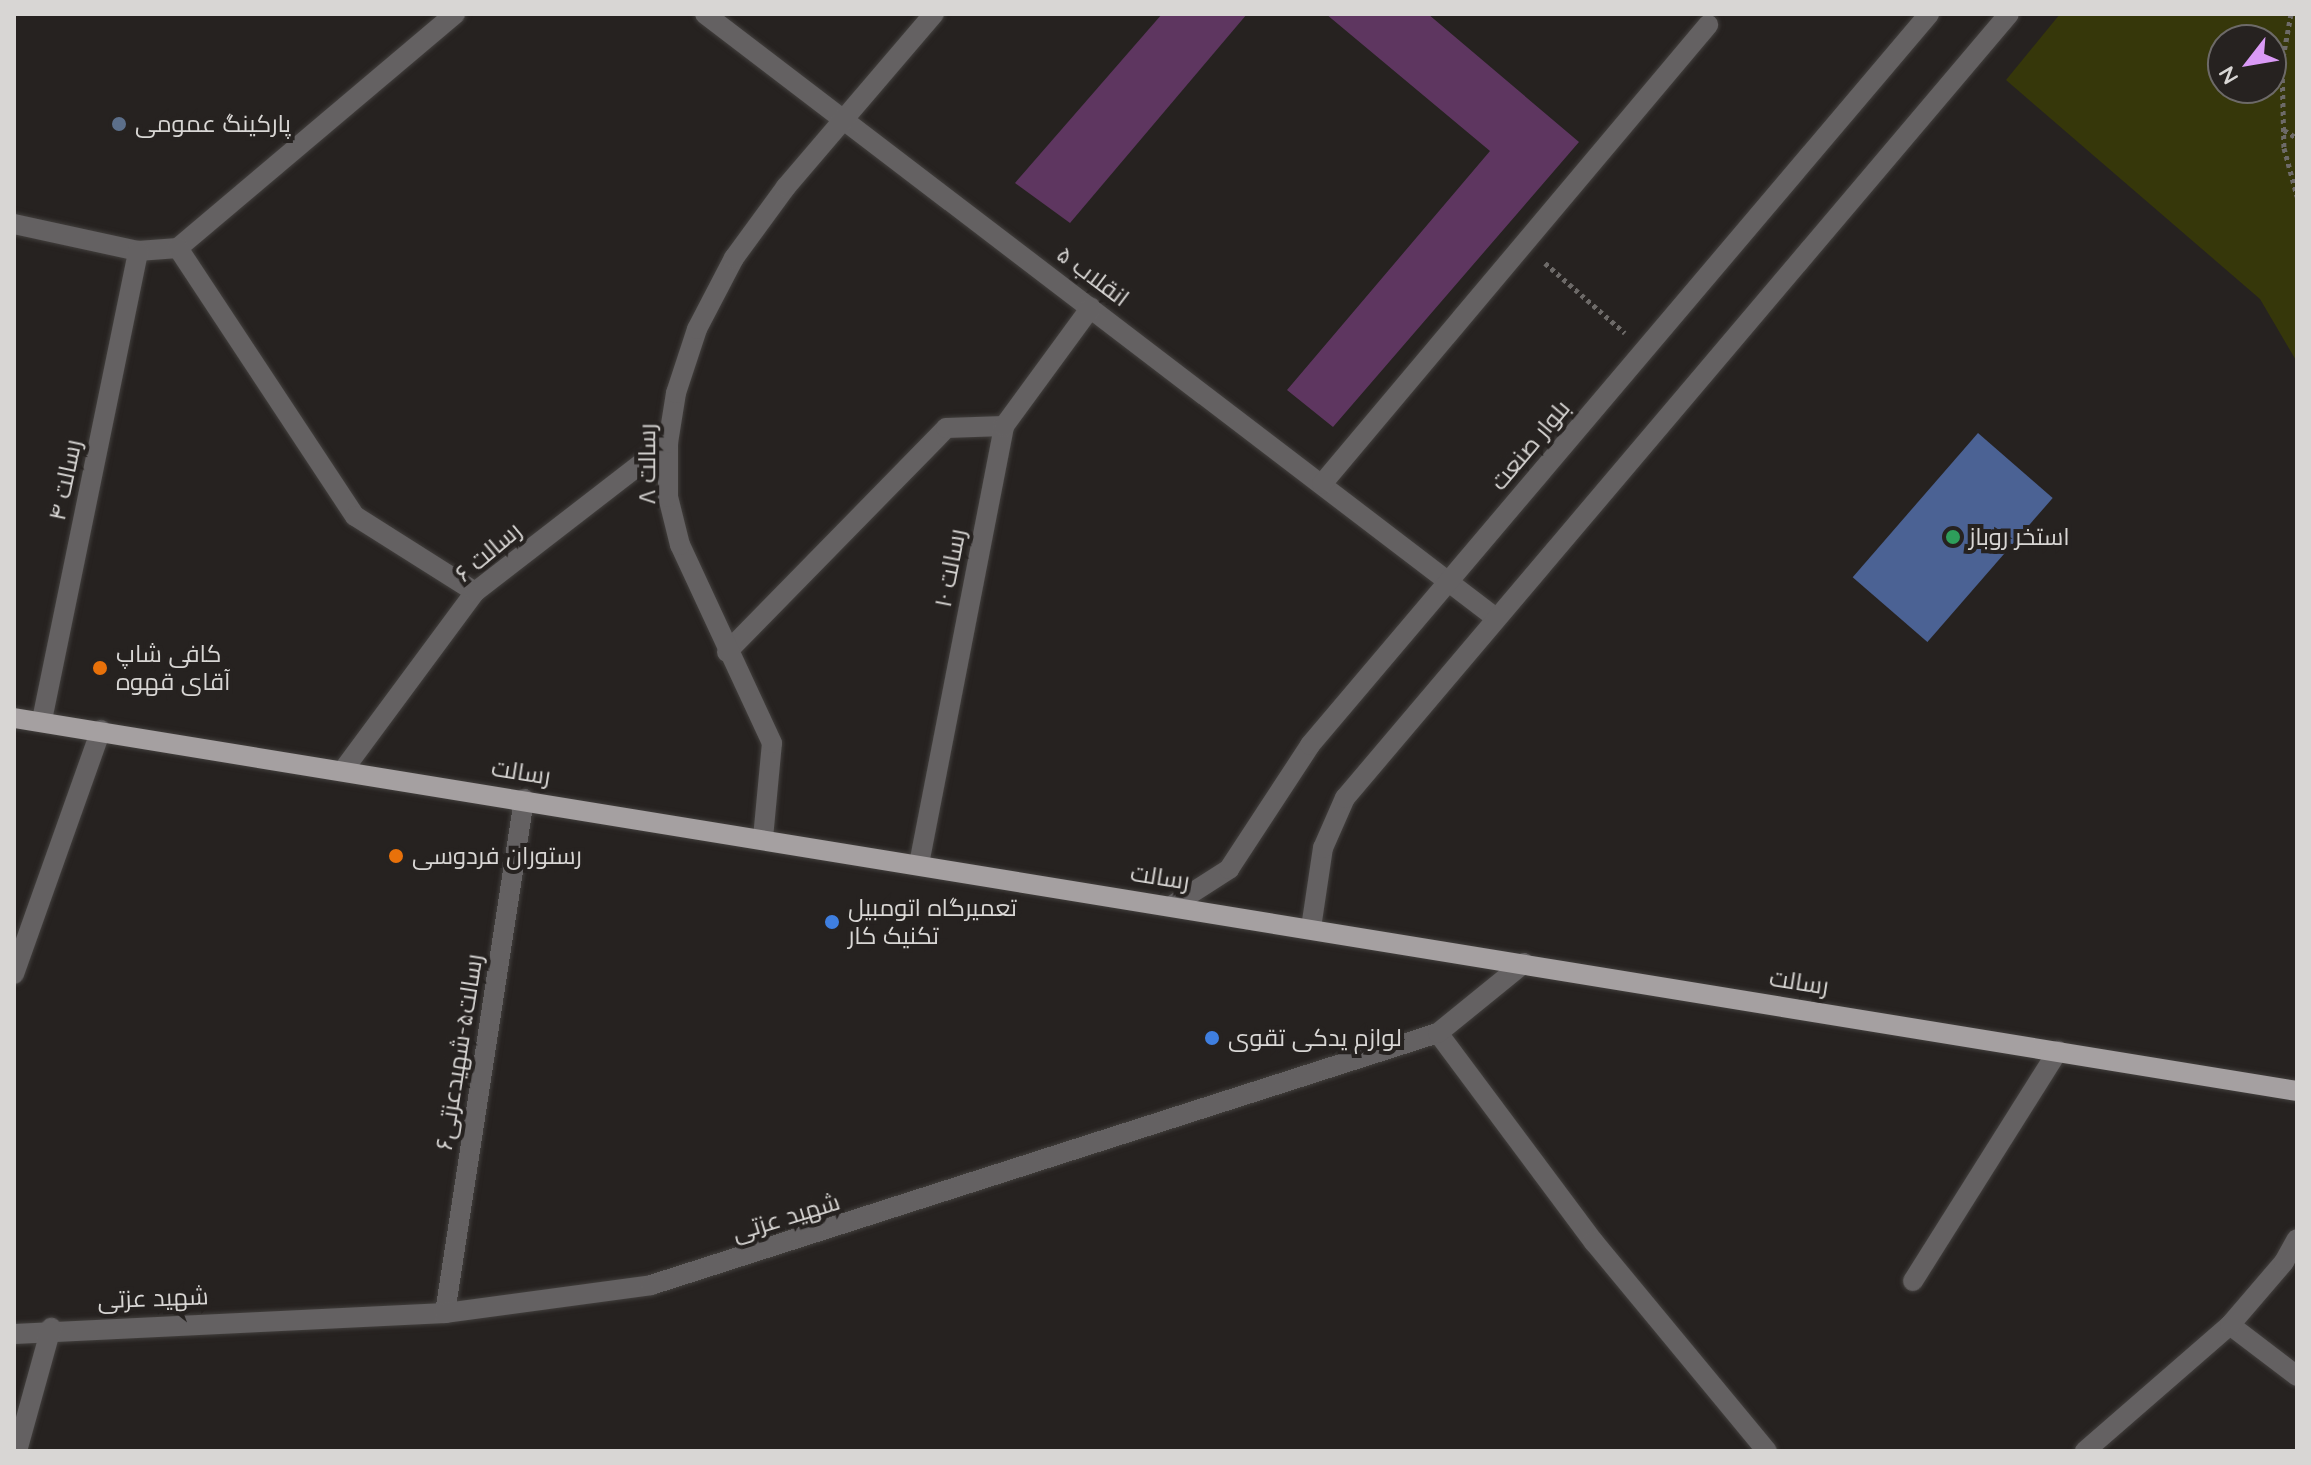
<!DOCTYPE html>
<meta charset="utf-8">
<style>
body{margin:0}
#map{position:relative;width:2311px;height:1465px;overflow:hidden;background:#262220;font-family:Quicksand,Cairo,sans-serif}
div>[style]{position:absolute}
.green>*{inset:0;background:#36370a}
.water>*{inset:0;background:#4b6294;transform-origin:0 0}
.building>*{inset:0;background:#5e3660}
.path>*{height:5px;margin-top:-2.5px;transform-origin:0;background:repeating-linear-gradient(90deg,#6d6a68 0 4px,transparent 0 8px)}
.roads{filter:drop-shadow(0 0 2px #423f3d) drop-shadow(0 0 2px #423f3d)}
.minor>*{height:20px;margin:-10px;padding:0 10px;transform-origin:10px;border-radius:10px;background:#646162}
.major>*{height:20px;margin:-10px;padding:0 10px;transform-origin:10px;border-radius:10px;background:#a5a0a1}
.dots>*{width:22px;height:22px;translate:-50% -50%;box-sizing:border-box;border:4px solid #262220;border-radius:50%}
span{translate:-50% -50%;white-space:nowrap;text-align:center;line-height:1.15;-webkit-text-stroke:8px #262220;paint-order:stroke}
.poi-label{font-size:24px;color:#d8d6d4}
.left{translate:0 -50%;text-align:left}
.street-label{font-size:24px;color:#d8d6d4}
.frame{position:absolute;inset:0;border:16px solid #d8d6d4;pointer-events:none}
.north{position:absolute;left:2207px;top:24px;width:80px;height:80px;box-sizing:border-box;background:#262220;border:2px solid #6d6a68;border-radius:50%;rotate:239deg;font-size:22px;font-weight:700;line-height:32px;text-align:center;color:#d8d6d4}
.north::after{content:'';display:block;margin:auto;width:28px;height:36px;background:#da9af6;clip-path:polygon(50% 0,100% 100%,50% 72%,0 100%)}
</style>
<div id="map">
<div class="green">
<i style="clip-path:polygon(evenodd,2060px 14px,2297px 14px,2297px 362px,2260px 299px,2006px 80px,2060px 14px,2223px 40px,2271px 40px,2271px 88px,2223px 88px,2223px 40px)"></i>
</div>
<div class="water">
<i style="left:1978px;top:433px;width:99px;height:191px;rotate:41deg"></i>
</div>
<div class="building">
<i style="clip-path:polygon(1162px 14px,1247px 14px,1070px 223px,1015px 183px)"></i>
<i style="clip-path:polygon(1326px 14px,1428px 14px,1579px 142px,1333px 427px,1287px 390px,1490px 151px)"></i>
</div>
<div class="path">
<i style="left:2291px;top:14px;width:50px;rotate:100.4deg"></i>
<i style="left:2282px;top:63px;width:85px;rotate:88.7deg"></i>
<i style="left:2284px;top:148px;width:50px;rotate:74.8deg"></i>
<i style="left:2284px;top:130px;width:15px;rotate:32deg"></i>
<i style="left:1545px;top:263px;width:106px;rotate:41.2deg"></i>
</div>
<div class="roads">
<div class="minor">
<i style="left:705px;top:14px;width:995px;rotate:37.37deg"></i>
<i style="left:14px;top:224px;width:127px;rotate:12.3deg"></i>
<i style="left:138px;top:251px;width:40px;rotate:-4.3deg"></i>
<i style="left:178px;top:248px;width:363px;rotate:-40.2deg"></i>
<i style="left:178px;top:248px;width:321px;rotate:56.6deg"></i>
<i style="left:355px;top:516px;width:142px;rotate:32.3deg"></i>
<i style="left:1322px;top:484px;width:600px;rotate:-49.94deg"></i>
<i style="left:727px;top:652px;width:313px;rotate:-45.6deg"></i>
<i style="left:946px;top:428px;width:58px;rotate:-2deg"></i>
<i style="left:42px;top:720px;width:479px;rotate:-78.4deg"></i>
<i style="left:344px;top:769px;width:220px;rotate:-53.5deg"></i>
<i style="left:475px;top:592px;width:244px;rotate:-37.7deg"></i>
<i style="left:763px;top:838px;width:95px;rotate:-84.6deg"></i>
<i style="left:772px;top:743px;width:218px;rotate:-114.9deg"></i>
<i style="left:680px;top:545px;width:49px;rotate:-104deg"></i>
<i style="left:668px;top:497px;width:54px;rotate:-90deg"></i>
<i style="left:668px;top:443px;width:51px;rotate:-80.9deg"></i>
<i style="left:676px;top:393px;width:67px;rotate:-71.8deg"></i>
<i style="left:697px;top:329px;width:80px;rotate:-62.5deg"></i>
<i style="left:734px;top:258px;width:88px;rotate:-53.8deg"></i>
<i style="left:786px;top:187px;width:228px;rotate:-49.5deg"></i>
<i style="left:919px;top:864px;width:446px;rotate:-79deg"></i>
<i style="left:1004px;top:426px;width:147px;rotate:-53.8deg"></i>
<i style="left:1173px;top:905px;width:67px;rotate:-32.7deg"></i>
<i style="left:1229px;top:869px;width:148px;rotate:-56.8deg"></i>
<i style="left:1310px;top:745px;width:958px;rotate:-49.74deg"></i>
<i style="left:1311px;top:928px;width:81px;rotate:-81.5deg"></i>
<i style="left:1323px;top:848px;width:55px;rotate:-66.3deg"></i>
<i style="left:1345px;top:798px;width:1027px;rotate:-49.74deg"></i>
<i style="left:14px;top:974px;width:259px;rotate:-70.4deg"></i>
<i style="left:1438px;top:1033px;width:261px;rotate:53.3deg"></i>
<i style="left:1594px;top:1242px;width:271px;rotate:50.4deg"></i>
<i style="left:1913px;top:1281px;width:272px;rotate:-57.8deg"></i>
<i style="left:445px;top:1313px;width:520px;rotate:-81.26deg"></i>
<i style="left:2230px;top:1325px;width:84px;rotate:37.3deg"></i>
<i style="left:14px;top:1334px;width:432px;rotate:-2.8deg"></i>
<i style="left:445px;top:1313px;width:208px;rotate:-7.7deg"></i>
<i style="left:651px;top:1285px;width:826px;rotate:-17.76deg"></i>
<i style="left:1438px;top:1033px;width:111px;rotate:-39.1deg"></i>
<i style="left:17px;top:1451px;width:128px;rotate:-74.5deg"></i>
<i style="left:2085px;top:1451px;width:192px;rotate:-41deg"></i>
<i style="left:2230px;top:1325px;width:83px;rotate:-49.4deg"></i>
<i style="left:2284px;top:1262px;width:26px;rotate:-61deg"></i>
</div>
<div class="major">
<i style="left:14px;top:718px;width:2313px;rotate:9.28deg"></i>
</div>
</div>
<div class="dots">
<i style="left:119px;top:124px;background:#5c6f8a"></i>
<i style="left:1953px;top:537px;background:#2e9e5b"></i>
<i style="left:100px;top:668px;background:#e8710a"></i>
<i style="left:396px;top:856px;background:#e8710a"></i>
<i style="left:832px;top:922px;background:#3f7fe0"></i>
<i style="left:1212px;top:1038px;background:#3f7fe0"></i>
</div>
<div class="poi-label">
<span class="left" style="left:135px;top:124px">پارکینگ عمومی</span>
<span class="left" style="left:1969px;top:537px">استخر روباز</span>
<span class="left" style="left:116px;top:668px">کافی شاپ<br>آقای‌ قهوه</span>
<span class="left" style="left:412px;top:856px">رستوران فردوسی</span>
<span class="left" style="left:848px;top:922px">تعمیرگاه اتومبیل<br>تکنیک کار</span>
<span class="left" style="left:1228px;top:1038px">لوازم یدکی تقوی</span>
</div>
<div class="street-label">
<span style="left:1093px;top:276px;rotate:37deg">انقلاب ۵</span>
<span style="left:1530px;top:445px;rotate:-50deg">بلوار صنعت</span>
<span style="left:647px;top:464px;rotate:-90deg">رسالت ۸</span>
<span style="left:65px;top:480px;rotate:-78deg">رسالت ۴</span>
<span style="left:488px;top:552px;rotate:-40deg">رسالت ۶</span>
<span style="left:950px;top:568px;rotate:-79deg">رسالت ۱۰</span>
<span style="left:521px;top:772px;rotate:9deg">رسالت</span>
<span style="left:1160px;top:877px;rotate:9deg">رسالت</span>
<span style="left:1799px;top:982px;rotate:9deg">رسالت</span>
<span style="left:459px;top:1052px;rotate:-81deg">رسالت۵-شهیدعزتی۶</span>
<span style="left:786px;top:1217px;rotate:-17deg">شهید عزتی</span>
<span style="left:153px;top:1298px;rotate:-2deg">شهید عزتی</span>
</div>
<div class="frame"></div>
<div class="north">N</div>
</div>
